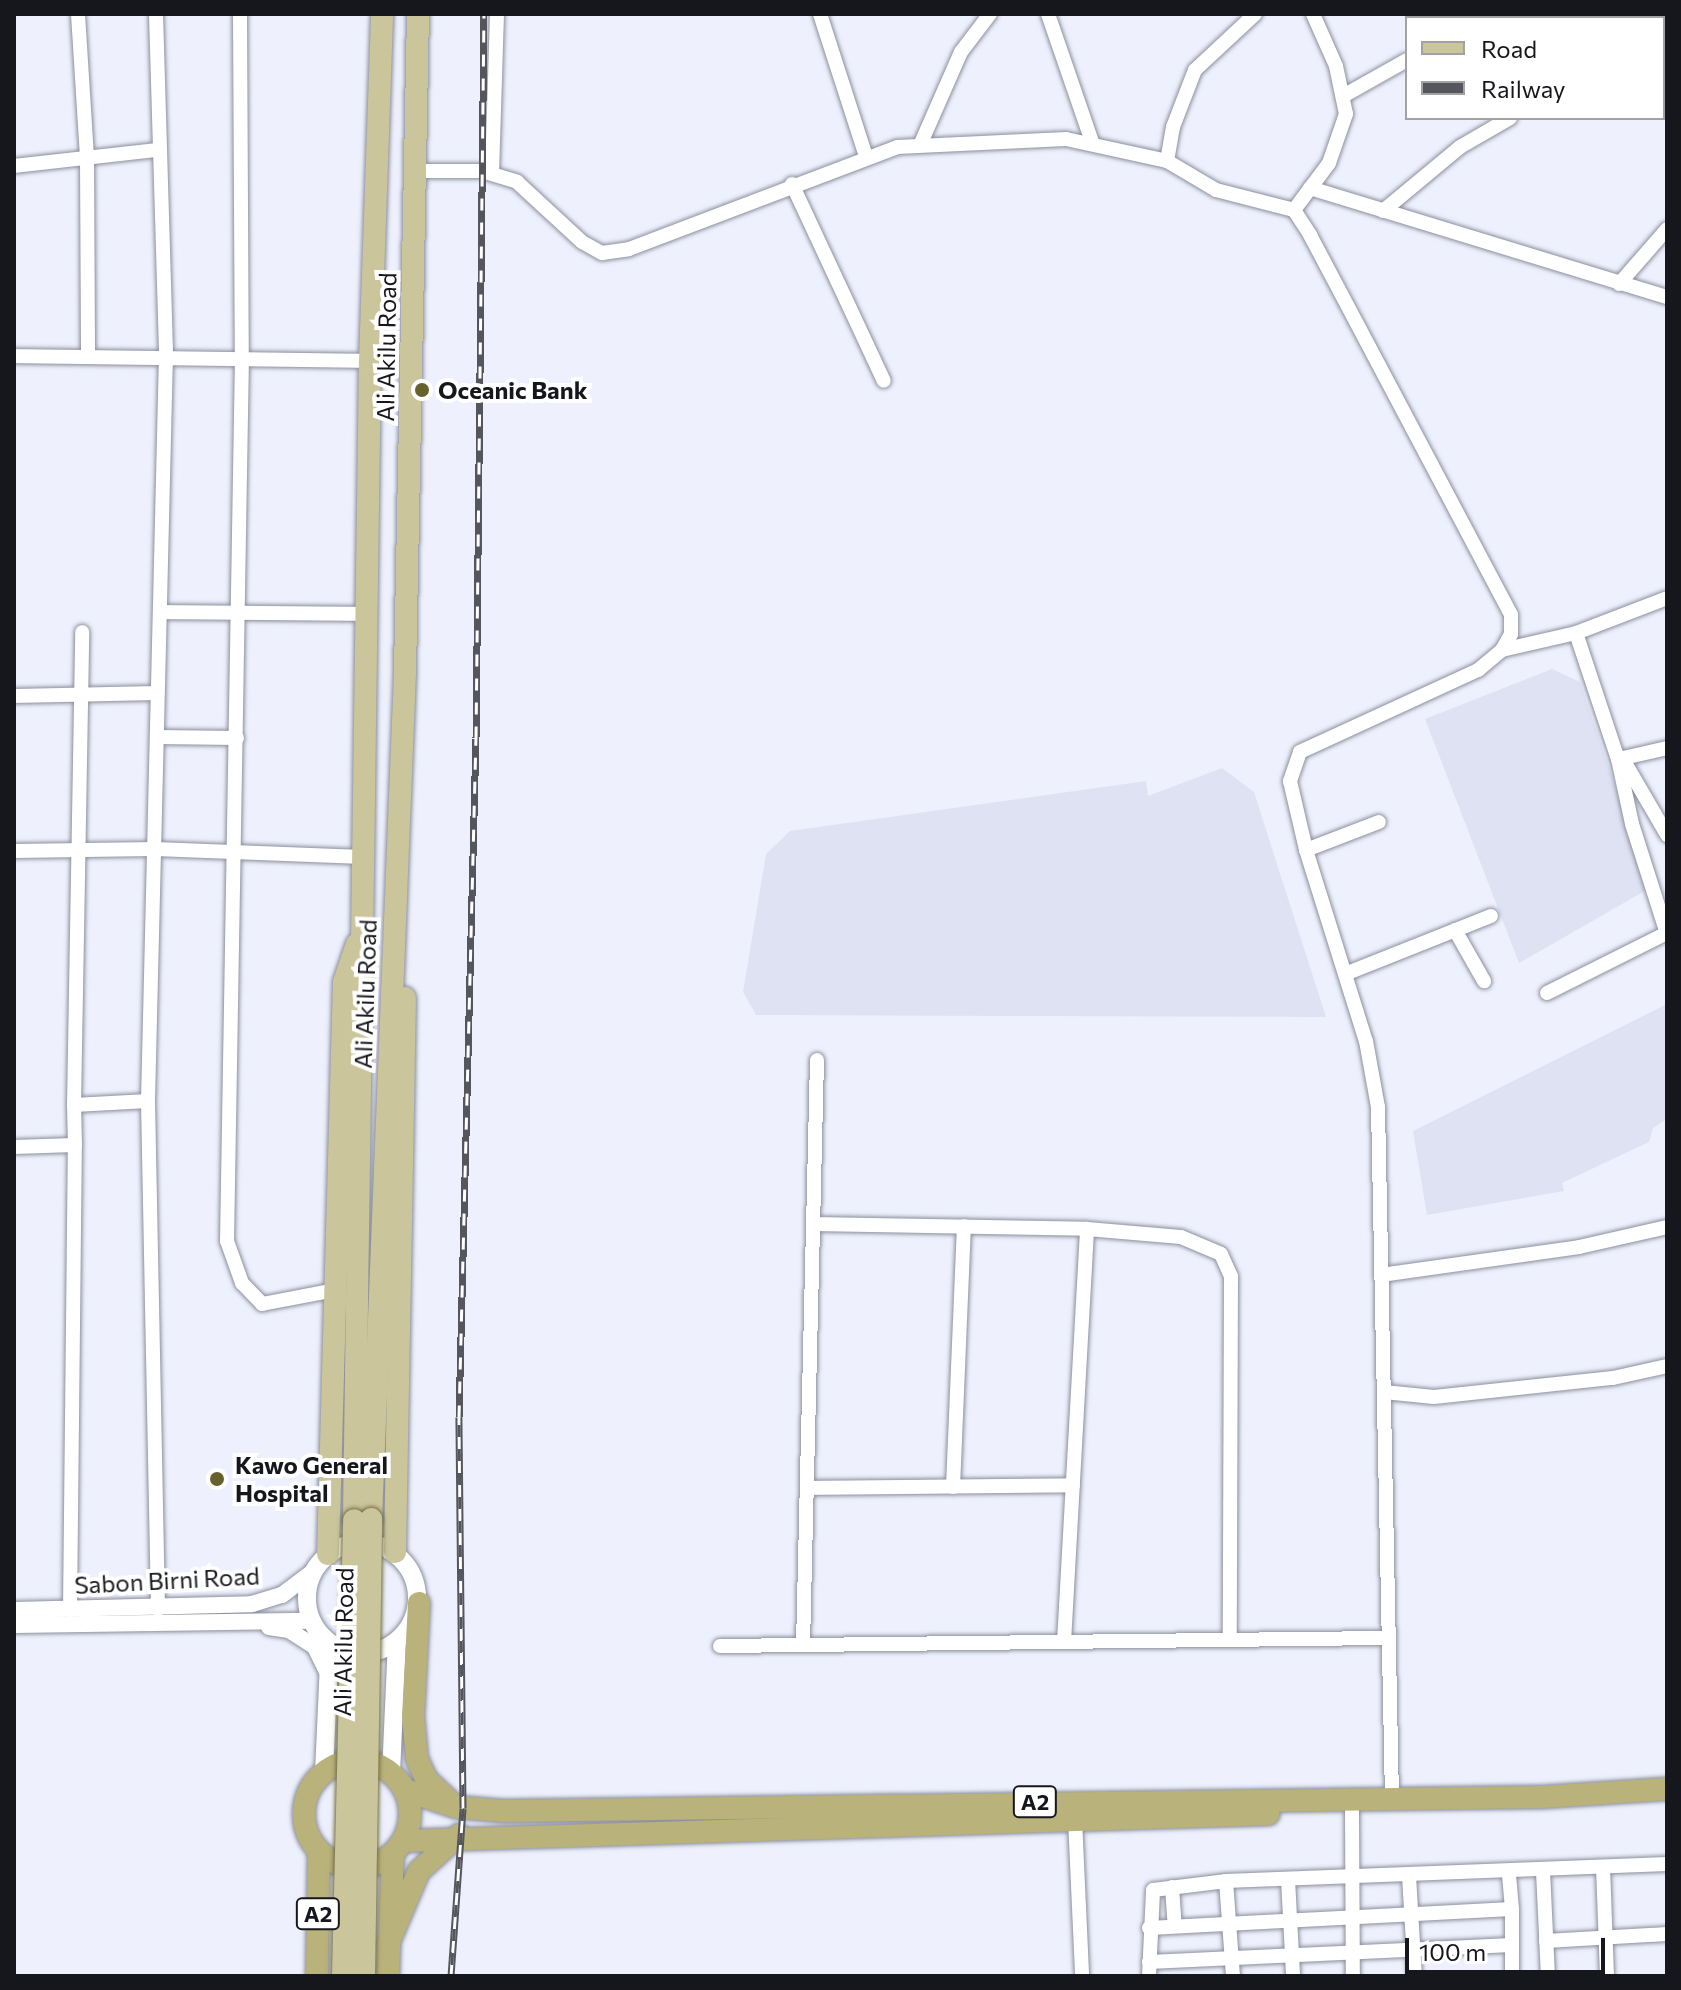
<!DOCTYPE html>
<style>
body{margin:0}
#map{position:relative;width:1681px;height:1990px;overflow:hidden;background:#eef1fd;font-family:Commissioner,sans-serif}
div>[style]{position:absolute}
.built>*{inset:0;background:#dee2f3}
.roads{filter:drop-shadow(0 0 2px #8b8f9d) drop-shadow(0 0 2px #8b8f9d)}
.minor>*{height:14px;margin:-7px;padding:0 7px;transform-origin:7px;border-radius:7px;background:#fff}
.tertiary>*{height:16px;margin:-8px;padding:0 8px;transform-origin:8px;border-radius:8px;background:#fff}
.secondary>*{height:18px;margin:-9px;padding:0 9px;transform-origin:9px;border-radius:9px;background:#fff}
.secondary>.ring{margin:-9px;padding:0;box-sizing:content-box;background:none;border:18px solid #fff;border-radius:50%}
.primary>*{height:22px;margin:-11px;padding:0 11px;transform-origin:11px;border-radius:11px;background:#cbc59c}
.trunk>*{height:22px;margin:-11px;padding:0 11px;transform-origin:11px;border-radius:11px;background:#bab27b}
.trunk>.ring{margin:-11px;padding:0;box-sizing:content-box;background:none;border:22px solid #bab27b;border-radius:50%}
.rail>*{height:7px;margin-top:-3.5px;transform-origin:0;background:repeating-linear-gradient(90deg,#fff 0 12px,#55565d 0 24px);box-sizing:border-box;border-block:2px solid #55565d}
.bridges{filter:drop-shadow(0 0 2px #756f44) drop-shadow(0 0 2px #756f44)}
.primary-bridge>*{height:22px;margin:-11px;padding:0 11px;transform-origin:11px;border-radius:11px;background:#cbc59c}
.dots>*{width:22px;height:22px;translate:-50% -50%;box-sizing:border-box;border:4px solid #fff;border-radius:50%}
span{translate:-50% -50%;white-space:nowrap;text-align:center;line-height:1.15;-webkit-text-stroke:8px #fff;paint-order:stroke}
.shield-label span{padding:2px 6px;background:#fff;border:2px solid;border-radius:6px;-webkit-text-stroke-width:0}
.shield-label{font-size:22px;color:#16171c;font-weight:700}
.street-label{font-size:24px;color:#16171c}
.poi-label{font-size:24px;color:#16171c;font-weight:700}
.left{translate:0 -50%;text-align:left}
.frame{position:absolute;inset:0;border:16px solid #16171c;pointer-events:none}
.legend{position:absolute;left:1405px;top:16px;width:260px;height:104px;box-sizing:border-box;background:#fff;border:2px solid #a2a2a4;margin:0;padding:10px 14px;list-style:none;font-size:24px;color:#16171c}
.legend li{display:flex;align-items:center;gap:16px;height:40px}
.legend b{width:40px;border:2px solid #a2a2a4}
.scale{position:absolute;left:1405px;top:1938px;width:200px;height:36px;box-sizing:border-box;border:4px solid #16171c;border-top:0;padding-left:10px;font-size:24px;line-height:28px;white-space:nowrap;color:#16171c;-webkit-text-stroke:6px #fff;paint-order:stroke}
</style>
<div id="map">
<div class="built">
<i style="clip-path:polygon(1552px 669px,1580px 682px,1650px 888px,1519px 963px,1425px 719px)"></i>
<i style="clip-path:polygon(1222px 768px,1254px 792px,1326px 1017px,756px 1015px,743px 992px,766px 854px,790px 831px,1146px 781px,1148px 796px)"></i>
<i style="clip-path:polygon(1667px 1004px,1667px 1119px,1653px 1128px,1649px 1142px,1562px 1183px,1564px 1191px,1427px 1215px,1413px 1131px)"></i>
</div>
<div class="roads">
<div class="minor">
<i style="left:78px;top:14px;width:144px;rotate:86.4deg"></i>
<i style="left:87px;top:158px;width:197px;rotate:89.7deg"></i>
<i style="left:156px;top:14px;width:340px;rotate:88.3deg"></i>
<i style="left:166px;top:354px;width:747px;rotate:91.38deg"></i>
<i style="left:148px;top:1101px;width:508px;rotate:88.87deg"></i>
<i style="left:240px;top:14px;width:342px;rotate:89.7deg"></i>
<i style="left:242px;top:356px;width:885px;rotate:90.97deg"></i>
<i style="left:227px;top:1241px;width:45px;rotate:70.3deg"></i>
<i style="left:242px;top:1283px;width:29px;rotate:46deg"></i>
<i style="left:262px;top:1304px;width:74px;rotate:-10.9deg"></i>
<i style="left:820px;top:14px;width:149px;rotate:72.1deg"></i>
<i style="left:1048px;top:14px;width:135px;rotate:71deg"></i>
<i style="left:1440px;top:14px;width:4px;rotate:63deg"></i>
<i style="left:1485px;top:18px;width:9px;rotate:-27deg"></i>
<i style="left:1636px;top:18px;width:4px;rotate:-76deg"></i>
<i style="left:1345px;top:95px;width:71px;rotate:-29.4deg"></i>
<i style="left:921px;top:143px;width:99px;rotate:-66.3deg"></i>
<i style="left:961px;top:52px;width:48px;rotate:-52.7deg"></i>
<i style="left:1167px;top:161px;width:35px;rotate:-80deg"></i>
<i style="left:1173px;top:127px;width:61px;rotate:-68.9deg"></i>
<i style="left:1195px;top:70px;width:82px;rotate:-43deg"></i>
<i style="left:14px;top:166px;width:144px;rotate:-6.4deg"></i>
<i style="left:416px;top:171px;width:66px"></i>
<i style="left:482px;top:171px;width:37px;rotate:17deg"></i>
<i style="left:517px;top:182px;width:88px;rotate:42.7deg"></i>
<i style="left:582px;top:242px;width:23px;rotate:29deg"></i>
<i style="left:602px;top:253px;width:27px;rotate:-8deg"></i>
<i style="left:629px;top:249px;width:287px;rotate:-20.8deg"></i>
<i style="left:897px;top:147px;width:169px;rotate:-2.7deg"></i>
<i style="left:1066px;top:139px;width:103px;rotate:12.3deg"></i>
<i style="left:1167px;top:161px;width:57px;rotate:30.6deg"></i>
<i style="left:1216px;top:190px;width:81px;rotate:14.4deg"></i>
<i style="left:1294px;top:210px;width:30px;rotate:57deg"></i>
<i style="left:1310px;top:235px;width:430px;rotate:62.1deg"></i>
<i style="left:1511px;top:615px;width:19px;rotate:90deg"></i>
<i style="left:1511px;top:634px;width:18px;rotate:119deg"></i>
<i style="left:1502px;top:650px;width:31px;rotate:140deg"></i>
<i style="left:1478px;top:670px;width:196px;rotate:155.3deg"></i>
<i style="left:1300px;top:752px;width:31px;rotate:109deg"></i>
<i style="left:1290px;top:781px;width:71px;rotate:76.9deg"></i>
<i style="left:1306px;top:850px;width:200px;rotate:72.6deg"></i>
<i style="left:1366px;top:1041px;width:67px;rotate:79.7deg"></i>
<i style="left:1378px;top:1107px;width:689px;rotate:88.84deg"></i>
<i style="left:492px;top:173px;width:159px;rotate:-88.2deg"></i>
<i style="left:792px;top:184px;width:217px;rotate:65deg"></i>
<i style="left:1310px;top:188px;width:373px;rotate:17deg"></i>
<i style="left:1294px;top:210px;width:59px;rotate:-53.3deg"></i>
<i style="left:1329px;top:163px;width:52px;rotate:-70.9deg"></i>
<i style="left:1346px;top:114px;width:49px;rotate:-101.8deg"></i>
<i style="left:1336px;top:66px;width:57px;rotate:-113.9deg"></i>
<i style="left:1383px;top:211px;width:100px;rotate:-39.7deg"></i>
<i style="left:1460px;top:147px;width:58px;rotate:-30.1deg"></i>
<i style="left:1619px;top:284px;width:73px;rotate:-48.9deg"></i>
<i style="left:14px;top:356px;width:356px;rotate:0.8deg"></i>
<i style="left:160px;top:612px;width:209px;rotate:0.5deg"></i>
<i style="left:1576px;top:633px;width:133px;rotate:71.6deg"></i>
<i style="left:1618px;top:759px;width:66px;rotate:77.8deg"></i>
<i style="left:1632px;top:824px;width:115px;rotate:72.3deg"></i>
<i style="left:1502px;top:650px;width:76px;rotate:-12.9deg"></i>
<i style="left:1576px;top:633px;width:97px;rotate:-21deg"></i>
<i style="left:14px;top:696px;width:143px;rotate:-1.2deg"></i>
<i style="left:157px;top:737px;width:80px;rotate:0.7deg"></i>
<i style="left:1619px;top:759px;width:49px;rotate:-12.9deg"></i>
<i style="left:1624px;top:761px;width:86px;rotate:59.8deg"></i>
<i style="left:1306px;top:850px;width:78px;rotate:-21deg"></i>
<i style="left:14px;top:851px;width:141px;rotate:-0.8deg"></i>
<i style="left:155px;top:849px;width:208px;rotate:2.2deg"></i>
<i style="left:1455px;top:930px;width:59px;rotate:60.4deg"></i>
<i style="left:1345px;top:974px;width:157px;rotate:-21.7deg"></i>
<i style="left:1547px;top:993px;width:134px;rotate:-26.6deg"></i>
<i style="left:74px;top:1105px;width:473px;rotate:-89deg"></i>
<i style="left:14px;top:1147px;width:61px;rotate:-1.9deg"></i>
<i style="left:75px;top:1145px;width:40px;rotate:-91.4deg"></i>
<i style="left:74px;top:1105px;width:74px;rotate:-3.1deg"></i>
<i style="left:813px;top:1224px;width:274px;rotate:1deg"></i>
<i style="left:1087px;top:1229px;width:94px;rotate:4.9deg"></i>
<i style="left:1181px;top:1237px;width:43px;rotate:23deg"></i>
<i style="left:1221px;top:1254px;width:24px;rotate:66deg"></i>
<i style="left:1231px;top:1276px;width:364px;rotate:90.2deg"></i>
<i style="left:1381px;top:1275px;width:200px;rotate:-8deg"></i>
<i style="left:1579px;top:1247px;width:90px;rotate:-12.8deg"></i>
<i style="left:1384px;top:1392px;width:50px;rotate:5.7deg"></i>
<i style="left:1434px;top:1397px;width:180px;rotate:-6.1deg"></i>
<i style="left:1613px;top:1378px;width:55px;rotate:-12.5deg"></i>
<i style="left:953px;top:1487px;width:261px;rotate:-87.6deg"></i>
<i style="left:807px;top:1488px;width:266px;rotate:-0.6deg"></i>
<i style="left:70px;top:1610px;width:465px;rotate:-89.4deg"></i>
<i style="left:1064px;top:1642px;width:414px;rotate:-86.8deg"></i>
<i style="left:803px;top:1645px;width:585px;rotate:-88.63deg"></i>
<i style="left:720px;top:1646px;width:669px;rotate:-0.69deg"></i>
<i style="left:1352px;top:1811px;width:165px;rotate:89.7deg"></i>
<i style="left:1075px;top:1819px;width:157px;rotate:87.4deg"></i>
<i style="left:1603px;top:1867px;width:109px;rotate:87.9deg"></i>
<i style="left:1543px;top:1871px;width:105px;rotate:87.3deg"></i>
<i style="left:1409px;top:1876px;width:100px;rotate:86.6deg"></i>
<i style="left:1288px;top:1879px;width:97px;rotate:87deg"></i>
<i style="left:1226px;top:1881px;width:95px;rotate:85.8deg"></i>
<i style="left:1172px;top:1887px;width:39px;rotate:86deg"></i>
<i style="left:1512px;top:1909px;width:67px;rotate:90deg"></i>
<i style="left:1149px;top:1928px;width:363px;rotate:-3deg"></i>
<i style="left:1512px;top:1909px;width:37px;rotate:-95deg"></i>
<i style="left:1546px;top:1941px;width:121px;rotate:-3.3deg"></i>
<i style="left:1149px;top:1962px;width:363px;rotate:-2.7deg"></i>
<i style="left:1149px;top:1976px;width:86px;rotate:-87.3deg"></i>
<i style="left:1153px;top:1890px;width:74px;rotate:-7deg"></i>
<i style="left:1226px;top:1881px;width:441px;rotate:-2.2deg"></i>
</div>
<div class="tertiary">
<i style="left:14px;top:1610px;width:238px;rotate:-1.4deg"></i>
<i style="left:252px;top:1604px;width:31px;rotate:-17deg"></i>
<i style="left:282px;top:1595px;width:40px;rotate:-37deg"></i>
<i style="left:14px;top:1625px;width:297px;rotate:-0.8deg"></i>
<i style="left:269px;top:1627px;width:20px;rotate:9deg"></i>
<i style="left:289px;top:1630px;width:31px;rotate:33deg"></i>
<i style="left:315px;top:1647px;width:28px;rotate:64deg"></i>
</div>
<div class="secondary">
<i class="ring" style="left:307px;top:1543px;width:92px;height:92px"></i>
<i style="left:324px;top:1773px;width:130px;rotate:-87.4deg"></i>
<i style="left:391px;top:1773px;width:131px;rotate:-87.4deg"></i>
</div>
<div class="primary">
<i style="left:371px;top:1519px;width:848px;rotate:-87.7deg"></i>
<i style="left:405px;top:672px;width:658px;rotate:-88.87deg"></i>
<i style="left:354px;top:1520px;width:1159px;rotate:-89.21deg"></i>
<i style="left:370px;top:361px;width:347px;rotate:-88deg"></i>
<i style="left:395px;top:1552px;width:554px;rotate:-88.97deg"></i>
<i style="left:328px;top:1554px;width:572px;rotate:-88.4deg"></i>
<i style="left:344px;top:982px;width:40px;rotate:-71.1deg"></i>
</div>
<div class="trunk">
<i style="left:419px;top:1603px;width:113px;rotate:93deg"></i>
<i style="left:413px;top:1716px;width:43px;rotate:84.7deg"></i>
<i style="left:417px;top:1759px;width:23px;rotate:65deg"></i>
<i style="left:427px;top:1780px;width:34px;rotate:43deg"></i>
<i class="ring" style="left:304px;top:1761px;width:84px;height:84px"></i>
<i style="left:405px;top:1790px;width:54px;rotate:18.4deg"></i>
<i style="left:456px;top:1807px;width:47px;rotate:4.9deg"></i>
<i style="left:503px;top:1811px;width:1039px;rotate:-0.77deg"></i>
<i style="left:1542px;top:1797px;width:125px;rotate:-3.7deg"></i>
<i style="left:403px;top:1841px;width:866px;rotate:-1.79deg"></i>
<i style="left:388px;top:1944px;width:79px;rotate:-67deg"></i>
<i style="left:419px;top:1871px;width:54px;rotate:-42deg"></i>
<i style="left:317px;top:1976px;width:124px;rotate:-89.1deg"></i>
<i style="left:388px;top:1976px;width:123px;rotate:-87.7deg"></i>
</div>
</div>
<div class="rail">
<i style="left:451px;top:1976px;width:168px;rotate:-85.9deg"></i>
<i style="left:463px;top:1808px;width:391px;rotate:-90.6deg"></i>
<i style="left:459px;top:1417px;width:679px;rotate:-88.57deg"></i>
<i style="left:476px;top:738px;width:724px;rotate:-89.37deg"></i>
</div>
<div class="bridges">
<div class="primary-bridge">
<i style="left:343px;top:1976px;width:456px;rotate:-88.6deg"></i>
<i style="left:364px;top:1976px;width:457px;rotate:-89.1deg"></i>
</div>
</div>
<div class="dots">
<i style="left:422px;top:390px;background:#67612e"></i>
<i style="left:217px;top:1479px;background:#67612e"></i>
</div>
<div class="shield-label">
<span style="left:1035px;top:1802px">A2</span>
<span style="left:318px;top:1914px">A2</span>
</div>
<div class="street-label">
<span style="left:386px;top:347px;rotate:-89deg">Ali Akilu Road</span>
<span style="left:365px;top:994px;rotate:-88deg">Ali Akilu Road</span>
<span style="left:167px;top:1580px;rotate:-3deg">Sabon Birni Road</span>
<span style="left:343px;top:1642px;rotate:-89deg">Ali Akilu Road</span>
</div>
<div class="poi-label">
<span class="left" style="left:438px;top:390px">Oceanic Bank</span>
<span class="left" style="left:235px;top:1479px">Kawo General<br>Hospital</span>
</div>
<div class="frame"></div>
<ul class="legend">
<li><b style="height:10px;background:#cbc59c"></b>Road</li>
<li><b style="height:10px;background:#55565d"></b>Railway</li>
</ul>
<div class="scale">100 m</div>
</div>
